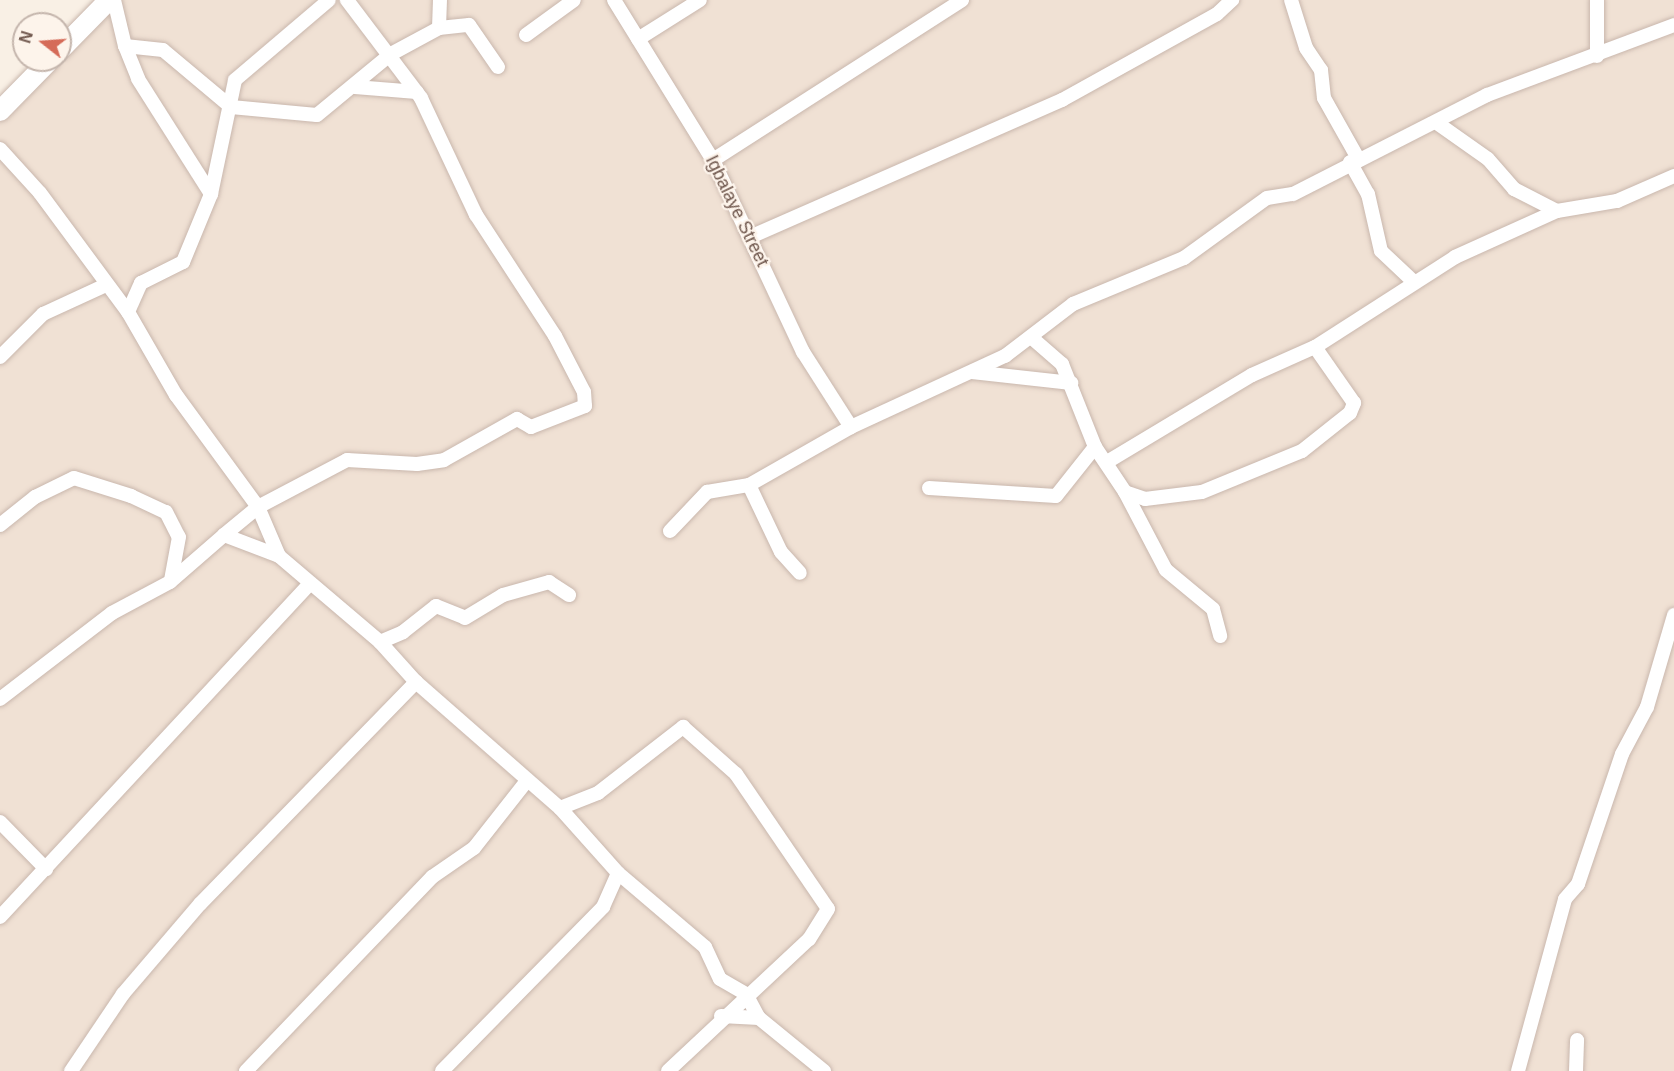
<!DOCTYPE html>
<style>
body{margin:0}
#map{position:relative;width:1674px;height:1071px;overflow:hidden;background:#f9f0e5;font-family:Helvetica,sans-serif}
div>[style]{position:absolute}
.residential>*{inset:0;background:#f0e1d4}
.roads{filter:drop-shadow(0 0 2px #c9b7ad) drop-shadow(0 0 2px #c9b7ad)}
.street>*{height:14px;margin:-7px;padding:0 7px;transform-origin:7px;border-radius:7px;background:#fff}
.secondary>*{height:20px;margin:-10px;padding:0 10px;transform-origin:10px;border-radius:10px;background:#fff}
span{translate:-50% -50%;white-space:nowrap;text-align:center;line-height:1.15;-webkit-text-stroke:4.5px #fdf4eb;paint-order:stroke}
.street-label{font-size:18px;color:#6f574d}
.north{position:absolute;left:12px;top:12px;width:60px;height:60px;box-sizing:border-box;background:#fdf4eb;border:2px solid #c4b5ac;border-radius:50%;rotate:287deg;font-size:16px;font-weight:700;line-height:24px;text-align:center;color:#6f574d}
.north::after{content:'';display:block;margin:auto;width:21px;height:27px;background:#d56b58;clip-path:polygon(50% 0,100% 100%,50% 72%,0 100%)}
</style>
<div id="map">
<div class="residential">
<i style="clip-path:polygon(94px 0,1674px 0,1674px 1071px,0 1071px,0 98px,37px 60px,60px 60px,60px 35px)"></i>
</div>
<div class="roads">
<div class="street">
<i style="left:114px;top:0;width:47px;rotate:76.6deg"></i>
<i style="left:125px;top:46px;width:38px;rotate:6deg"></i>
<i style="left:163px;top:50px;width:89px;rotate:40deg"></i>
<i style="left:231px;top:107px;width:86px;rotate:5.3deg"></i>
<i style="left:317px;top:115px;width:96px;rotate:-39.5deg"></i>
<i style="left:391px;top:54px;width:55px;rotate:-28.4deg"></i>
<i style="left:439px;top:28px;width:30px;rotate:-6deg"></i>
<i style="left:469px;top:25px;width:51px;rotate:55.4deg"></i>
<i style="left:614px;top:0;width:188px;rotate:58.3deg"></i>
<i style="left:713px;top:160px;width:212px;rotate:64.9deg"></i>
<i style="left:803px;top:352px;width:89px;rotate:57.4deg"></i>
<i style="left:1291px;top:0;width:50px;rotate:72.6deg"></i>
<i style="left:1306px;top:48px;width:27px;rotate:56deg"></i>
<i style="left:1321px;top:70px;width:28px;rotate:84deg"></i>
<i style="left:1324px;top:98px;width:71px;rotate:60.6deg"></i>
<i style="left:1597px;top:0;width:56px;rotate:90deg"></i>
<i style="left:439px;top:28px;width:28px;rotate:-88deg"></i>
<i style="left:526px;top:35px;width:59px;rotate:-36.1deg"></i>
<i style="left:638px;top:39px;width:73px;rotate:-32.2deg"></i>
<i style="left:125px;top:46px;width:35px;rotate:68deg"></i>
<i style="left:138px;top:79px;width:136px;rotate:57.6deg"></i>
<i style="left:355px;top:87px;width:62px;rotate:4.6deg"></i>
<i style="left:1437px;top:123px;width:62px;rotate:35.2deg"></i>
<i style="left:1488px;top:159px;width:40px;rotate:49deg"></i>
<i style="left:1514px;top:189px;width:48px;rotate:27.1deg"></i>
<i style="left:0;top:149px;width:59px;rotate:47.7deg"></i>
<i style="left:40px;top:193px;width:148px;rotate:53.5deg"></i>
<i style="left:128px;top:312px;width:96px;rotate:60deg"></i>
<i style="left:176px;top:395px;width:139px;rotate:53.8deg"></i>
<i style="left:258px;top:507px;width:53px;rotate:66.8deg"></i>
<i style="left:279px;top:556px;width:133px;rotate:40.4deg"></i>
<i style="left:380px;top:642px;width:25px;rotate:-23deg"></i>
<i style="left:403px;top:632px;width:42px;rotate:-38.2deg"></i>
<i style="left:436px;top:606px;width:31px;rotate:22deg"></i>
<i style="left:465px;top:618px;width:44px;rotate:-31.2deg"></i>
<i style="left:503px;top:595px;width:48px;rotate:-15.8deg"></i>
<i style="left:549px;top:582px;width:24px;rotate:33deg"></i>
<i style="left:713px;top:160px;width:296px;rotate:-32.7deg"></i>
<i style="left:1350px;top:162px;width:37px;rotate:61deg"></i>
<i style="left:1368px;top:194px;width:58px;rotate:77.2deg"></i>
<i style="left:1381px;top:251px;width:45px;rotate:43.2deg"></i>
<i style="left:750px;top:237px;width:341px;rotate:-23.7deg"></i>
<i style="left:1062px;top:100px;width:177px;rotate:-29deg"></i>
<i style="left:1217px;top:14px;width:21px;rotate:-43deg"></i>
<i style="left:128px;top:312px;width:32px;rotate:-66deg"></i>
<i style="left:141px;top:283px;width:47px;rotate:-26.6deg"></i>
<i style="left:183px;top:262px;width:74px;rotate:-67.6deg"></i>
<i style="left:211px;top:194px;width:116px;rotate:-78.1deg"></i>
<i style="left:235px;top:80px;width:123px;rotate:-40.4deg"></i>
<i style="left:1032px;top:338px;width:40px;rotate:41deg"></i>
<i style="left:1062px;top:364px;width:89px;rotate:68.3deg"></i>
<i style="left:1095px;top:447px;width:54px;rotate:56.3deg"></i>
<i style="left:1125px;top:492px;width:21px;rotate:19deg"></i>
<i style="left:1145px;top:499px;width:57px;rotate:-7deg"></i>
<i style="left:1202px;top:492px;width:108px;rotate:-22.3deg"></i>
<i style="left:1302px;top:451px;width:61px;rotate:-38.4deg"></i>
<i style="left:1350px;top:413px;width:11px;rotate:-68deg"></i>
<i style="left:1354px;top:403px;width:68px;rotate:-124.9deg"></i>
<i style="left:0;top:357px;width:61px;rotate:-45deg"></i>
<i style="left:43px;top:314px;width:69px;rotate:-24.7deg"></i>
<i style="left:972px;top:372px;width:100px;rotate:6.3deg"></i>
<i style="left:1107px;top:462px;width:169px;rotate:-31deg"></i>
<i style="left:1252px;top:375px;width:69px;rotate:-24deg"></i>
<i style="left:1315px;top:347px;width:166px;rotate:-32.7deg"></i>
<i style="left:1455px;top:257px;width:112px;rotate:-24.3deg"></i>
<i style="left:1557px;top:211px;width:61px;rotate:-9.5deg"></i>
<i style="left:1617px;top:201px;width:62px;rotate:-23.7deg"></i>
<i style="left:749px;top:485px;width:74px;rotate:64.5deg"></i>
<i style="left:781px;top:552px;width:28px;rotate:48deg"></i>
<i style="left:929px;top:488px;width:127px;rotate:3.6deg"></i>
<i style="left:1056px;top:496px;width:63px;rotate:-51.5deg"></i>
<i style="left:1125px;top:492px;width:88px;rotate:62.3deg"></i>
<i style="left:1166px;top:570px;width:61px;rotate:39.7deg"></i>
<i style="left:1213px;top:609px;width:28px;rotate:75deg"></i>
<i style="left:0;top:525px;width:45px;rotate:-38.7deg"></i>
<i style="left:35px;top:497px;width:43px;rotate:-26deg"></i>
<i style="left:74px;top:478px;width:60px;rotate:17.5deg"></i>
<i style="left:131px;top:496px;width:38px;rotate:25deg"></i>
<i style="left:166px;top:512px;width:28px;rotate:63deg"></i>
<i style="left:179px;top:537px;width:44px;rotate:100.5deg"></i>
<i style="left:670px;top:531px;width:54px;rotate:-46.5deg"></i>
<i style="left:707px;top:492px;width:43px;rotate:-9.5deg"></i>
<i style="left:749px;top:485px;width:117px;rotate:-29.6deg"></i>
<i style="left:851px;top:427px;width:170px;rotate:-24.8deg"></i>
<i style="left:1005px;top:356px;width:86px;rotate:-37.4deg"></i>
<i style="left:1073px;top:304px;width:120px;rotate:-22.5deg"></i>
<i style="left:1184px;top:258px;width:102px;rotate:-35.9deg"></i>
<i style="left:1267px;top:198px;width:26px;rotate:-9deg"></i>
<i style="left:1293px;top:194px;width:218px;rotate:-27deg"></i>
<i style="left:1487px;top:95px;width:200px;rotate:-20.5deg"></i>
<i style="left:224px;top:535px;width:44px;rotate:-39.5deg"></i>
<i style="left:258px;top:507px;width:101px;rotate:-27.8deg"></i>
<i style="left:347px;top:460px;width:70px;rotate:3.3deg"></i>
<i style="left:417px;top:464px;width:27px;rotate:-8deg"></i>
<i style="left:444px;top:460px;width:84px;rotate:-29.3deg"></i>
<i style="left:517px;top:419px;width:16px;rotate:30deg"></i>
<i style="left:531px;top:427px;width:58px;rotate:-21.3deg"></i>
<i style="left:585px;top:406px;width:14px;rotate:-94deg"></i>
<i style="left:584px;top:392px;width:63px;rotate:-117.4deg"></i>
<i style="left:555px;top:336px;width:145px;rotate:-123.1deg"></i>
<i style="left:476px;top:215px;width:129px;rotate:-115.2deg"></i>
<i style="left:421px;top:98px;width:123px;rotate:-127.1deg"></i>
<i style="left:380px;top:642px;width:54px;rotate:48deg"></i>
<i style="left:416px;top:682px;width:191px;rotate:41.2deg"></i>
<i style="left:560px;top:808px;width:87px;rotate:48.3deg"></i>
<i style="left:618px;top:873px;width:114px;rotate:40.4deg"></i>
<i style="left:705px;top:947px;width:35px;rotate:65deg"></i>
<i style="left:720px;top:979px;width:30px;rotate:30deg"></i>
<i style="left:746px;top:994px;width:27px;rotate:62deg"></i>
<i style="left:759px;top:1018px;width:84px;rotate:39.2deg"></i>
<i style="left:0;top:699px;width:141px;rotate:-37.5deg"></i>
<i style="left:112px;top:613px;width:66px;rotate:-28.1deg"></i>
<i style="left:170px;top:582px;width:72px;rotate:-41deg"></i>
<i style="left:224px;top:535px;width:59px;rotate:20.9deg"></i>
<i style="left:560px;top:808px;width:41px;rotate:-21.5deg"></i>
<i style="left:598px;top:793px;width:108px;rotate:-37.8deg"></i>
<i style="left:683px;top:727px;width:71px;rotate:41.6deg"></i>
<i style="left:736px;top:774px;width:163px;rotate:55.7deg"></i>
<i style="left:828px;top:909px;width:36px;rotate:122deg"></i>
<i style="left:809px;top:939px;width:193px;rotate:136.9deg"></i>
<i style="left:0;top:822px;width:66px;rotate:45.6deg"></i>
<i style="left:0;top:917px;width:453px;rotate:-47.1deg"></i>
<i style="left:721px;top:1016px;width:38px;rotate:3deg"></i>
<i style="left:71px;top:1071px;width:93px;rotate:-56deg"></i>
<i style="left:123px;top:994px;width:118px;rotate:-49.5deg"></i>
<i style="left:200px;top:904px;width:310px;rotate:-45.8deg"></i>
<i style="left:246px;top:1071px;width:269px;rotate:-46.2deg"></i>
<i style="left:432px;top:877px;width:51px;rotate:-34.6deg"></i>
<i style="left:474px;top:848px;width:84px;rotate:-51.8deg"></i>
<i style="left:442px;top:1071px;width:230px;rotate:-45.5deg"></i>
<i style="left:603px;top:907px;width:37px;rotate:-66deg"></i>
<i style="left:1518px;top:1071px;width:178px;rotate:-74.7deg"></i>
<i style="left:1565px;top:899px;width:20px;rotate:-49deg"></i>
<i style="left:1578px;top:884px;width:137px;rotate:-71.3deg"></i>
<i style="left:1622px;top:754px;width:53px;rotate:-62deg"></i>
<i style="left:1647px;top:707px;width:96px;rotate:-73.6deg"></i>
<i style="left:1576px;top:1071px;width:31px;rotate:-88deg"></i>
</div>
<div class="secondary">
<i style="left:60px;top:50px;width:70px;rotate:-45.6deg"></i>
<i style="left:0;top:111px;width:71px;rotate:-45.6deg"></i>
</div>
</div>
<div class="street-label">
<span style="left:737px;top:211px;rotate:64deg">Igbalaye Street</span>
</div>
<div class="north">N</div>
</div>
